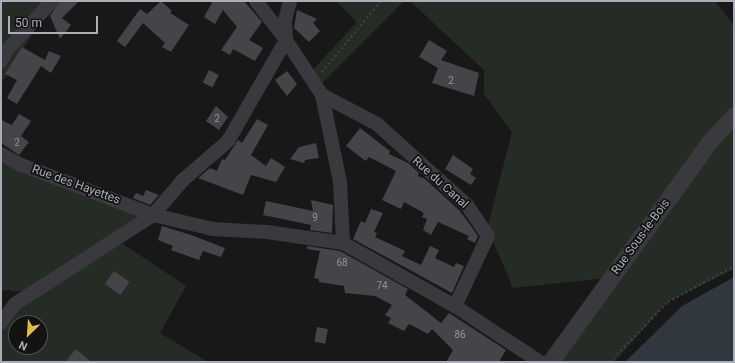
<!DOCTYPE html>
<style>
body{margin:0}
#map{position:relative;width:735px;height:363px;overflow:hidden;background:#181819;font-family:Roboto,sans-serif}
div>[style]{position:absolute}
.green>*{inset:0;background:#242c25}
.water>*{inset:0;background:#31373e}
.building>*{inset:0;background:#454549;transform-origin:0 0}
.path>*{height:2px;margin-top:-1px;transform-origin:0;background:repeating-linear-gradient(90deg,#3f4045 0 2px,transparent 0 5px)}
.minor>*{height:14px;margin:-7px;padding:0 7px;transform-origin:7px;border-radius:7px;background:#39393e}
.tertiary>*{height:17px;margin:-8.5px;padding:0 8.5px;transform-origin:8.5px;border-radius:8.5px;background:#39393e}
span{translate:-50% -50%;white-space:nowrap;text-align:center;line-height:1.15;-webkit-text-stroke:3.5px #131314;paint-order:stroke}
.number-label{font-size:10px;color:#92949c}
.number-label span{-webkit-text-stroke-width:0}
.street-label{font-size:12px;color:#abaeb8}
.frame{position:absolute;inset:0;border:2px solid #abaeb8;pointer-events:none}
.north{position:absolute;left:8px;top:315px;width:40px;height:40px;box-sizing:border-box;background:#131314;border:1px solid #505156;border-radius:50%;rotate:205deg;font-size:11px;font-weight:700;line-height:16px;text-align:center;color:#abaeb8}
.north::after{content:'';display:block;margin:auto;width:14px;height:18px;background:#e2ba47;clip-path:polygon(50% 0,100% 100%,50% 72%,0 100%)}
.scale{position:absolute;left:8px;top:16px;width:90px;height:18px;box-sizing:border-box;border:2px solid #abaeb8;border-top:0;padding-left:5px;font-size:12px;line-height:14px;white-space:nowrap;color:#abaeb8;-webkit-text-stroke:3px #131314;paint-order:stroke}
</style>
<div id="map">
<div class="green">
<i style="clip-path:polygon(1px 1px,53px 1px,1px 84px)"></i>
<i style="clip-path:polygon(336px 1px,404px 1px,317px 88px,309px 74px,357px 22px)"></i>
<i style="clip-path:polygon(410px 1px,715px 1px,734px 26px,734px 269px,668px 302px,614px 362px,551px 362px,607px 278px,513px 288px,494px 244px,486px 233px,512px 132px,484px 94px,484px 70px)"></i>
<i style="clip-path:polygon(evenodd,1px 150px,153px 215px,95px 252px,123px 244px,186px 286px,160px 333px,208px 362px,1px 362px,1px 333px,15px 304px,33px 292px,1px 290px,1px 150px,16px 323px,40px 323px,40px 347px,16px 347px,16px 323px)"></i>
</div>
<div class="water">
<i style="clip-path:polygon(734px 277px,734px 362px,625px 362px,682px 306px)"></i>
</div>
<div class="building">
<i style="clip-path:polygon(60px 1px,79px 1px,62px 18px,71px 25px,60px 39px,50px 16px)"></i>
<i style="clip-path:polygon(161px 1px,172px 11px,170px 13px,189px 25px,171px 52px,162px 47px,165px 43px,143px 23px,125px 47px,117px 41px,140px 9px,147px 14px)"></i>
<i style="clip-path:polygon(213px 1px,244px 1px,262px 22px,249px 40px,263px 48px,255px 61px,233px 49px,230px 55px,221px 50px,237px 27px,223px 10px,215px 24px,204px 17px)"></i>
<i style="clip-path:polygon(297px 10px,317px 19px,313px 23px,320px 31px,309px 42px,294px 28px)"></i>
<i style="clip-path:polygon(429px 40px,447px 51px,441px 60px,479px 73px,474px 96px,432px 83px,438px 68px,419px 57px)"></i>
<i style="clip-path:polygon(22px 47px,45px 60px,49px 51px,61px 56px,51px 73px,41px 66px,17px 104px,7px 98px,17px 80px,5px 74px)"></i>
<i style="left:209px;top:70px;width:11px;height:14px;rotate:27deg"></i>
<i style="clip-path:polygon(287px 71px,297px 84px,287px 96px,275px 80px)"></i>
<i style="clip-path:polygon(216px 106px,228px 117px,219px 130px,206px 121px)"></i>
<i style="clip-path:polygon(19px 114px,31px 121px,21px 136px,29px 142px,19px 155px,1px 143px,1px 120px,12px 125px)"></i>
<i style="clip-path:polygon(257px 119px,268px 125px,251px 155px,266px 166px,271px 158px,285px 167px,276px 182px,251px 175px,243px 195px,198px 178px,210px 168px,217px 171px,222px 159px,225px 160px,238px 140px,242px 143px)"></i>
<i style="clip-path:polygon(360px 128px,390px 151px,389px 154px,408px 163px,419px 173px,418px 176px,425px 179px,460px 211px,478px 236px,475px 243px,467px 239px,469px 236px,438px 222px,431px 235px,423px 230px,427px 219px,422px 217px,424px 213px,404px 202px,401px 209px,382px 200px,396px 171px,369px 157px,366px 161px,363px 159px,346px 146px)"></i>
<i style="clip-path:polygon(316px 143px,319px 158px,305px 160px,304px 163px,290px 159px,299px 147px)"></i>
<i style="clip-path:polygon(453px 155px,473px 169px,470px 174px,476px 178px,471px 185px,445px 169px)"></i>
<i style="clip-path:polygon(146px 190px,159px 195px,150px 205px,133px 198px,136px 193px,143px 196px)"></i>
<i style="clip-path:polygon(311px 200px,333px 205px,332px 233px,310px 230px,311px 225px,263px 215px,266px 201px,313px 211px)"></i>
<i style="clip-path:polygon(371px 209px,383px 213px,374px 232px,377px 233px,375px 237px,405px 251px,402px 256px,421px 265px,430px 246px,439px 250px,435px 258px,454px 267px,456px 263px,464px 266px,452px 293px,353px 239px,361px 221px,365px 223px)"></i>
<i style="clip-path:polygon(162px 226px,191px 235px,225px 248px,221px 257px,203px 251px,199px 260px,171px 250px,173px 246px,158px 240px)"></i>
<i style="clip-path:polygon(307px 246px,340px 251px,408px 289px,405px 295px,441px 323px,449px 313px,506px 350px,499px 362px,446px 362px,453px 350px,432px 329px,428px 334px,409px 324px,404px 331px,388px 323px,391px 318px,385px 315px,392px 305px,375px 296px,345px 293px,344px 286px,319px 282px,319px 279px,314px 278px,320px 251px,307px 249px)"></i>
<i style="left:114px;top:271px;width:19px;height:16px;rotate:35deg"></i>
<i style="left:317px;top:327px;width:11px;height:15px;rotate:10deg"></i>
<i style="clip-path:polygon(76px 349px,91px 362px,65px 362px)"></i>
</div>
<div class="path">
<i style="left:322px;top:72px;width:92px;rotate:-50.3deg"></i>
<i style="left:610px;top:362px;width:83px;rotate:-46deg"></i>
<i style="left:668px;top:302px;width:75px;rotate:-28.6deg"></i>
</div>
<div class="minor">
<i style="left:256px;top:1px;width:49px;rotate:52.4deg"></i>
<i style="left:286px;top:40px;width:66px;rotate:56.8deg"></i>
<i style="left:322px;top:95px;width:89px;rotate:78.3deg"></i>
<i style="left:340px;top:182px;width:61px;rotate:87.2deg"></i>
<i style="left:1px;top:61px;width:13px;rotate:-61deg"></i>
<i style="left:7px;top:50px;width:67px;rotate:-47.4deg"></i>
<i style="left:322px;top:95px;width:62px;rotate:27.8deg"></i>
<i style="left:377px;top:124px;width:121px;rotate:42deg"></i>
<i style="left:467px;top:205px;width:37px;rotate:56deg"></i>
<i style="left:488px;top:236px;width:77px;rotate:115.2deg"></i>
<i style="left:1px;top:154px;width:21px;rotate:29deg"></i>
<i style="left:19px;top:164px;width:143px;rotate:20.8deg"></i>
<i style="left:153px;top:215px;width:46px;rotate:-49.4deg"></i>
<i style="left:183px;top:180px;width:60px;rotate:-40.9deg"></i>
<i style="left:228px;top:141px;width:116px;rotate:-60.1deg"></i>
<i style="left:286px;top:40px;width:20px;rotate:-93deg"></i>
<i style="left:285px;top:20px;width:20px;rotate:-75deg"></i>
<i style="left:1px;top:323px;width:24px;rotate:-54deg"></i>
<i style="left:15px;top:304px;width:164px;rotate:-32.8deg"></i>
<i style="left:153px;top:215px;width:62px;rotate:13.1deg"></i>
<i style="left:213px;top:229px;width:54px;rotate:3.2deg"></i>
<i style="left:267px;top:232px;width:77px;rotate:8.2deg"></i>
<i style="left:343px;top:243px;width:129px;rotate:29.4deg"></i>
<i style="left:455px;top:306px;width:102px;rotate:33.4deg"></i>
</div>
<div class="tertiary">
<i style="left:550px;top:362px;width:271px;rotate:-54.1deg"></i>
<i style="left:709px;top:142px;width:37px;rotate:-47deg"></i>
</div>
<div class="number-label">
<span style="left:451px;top:81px">2</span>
<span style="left:217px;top:119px">2</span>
<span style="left:17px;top:143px">2</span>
<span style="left:315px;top:218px">9</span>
<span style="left:342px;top:263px">68</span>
<span style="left:382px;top:286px">74</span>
<span style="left:460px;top:335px">86</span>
</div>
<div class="street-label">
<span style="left:440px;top:183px;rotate:42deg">Rue du Canal</span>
<span style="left:76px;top:185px;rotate:20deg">Rue des Hayettes</span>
<span style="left:641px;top:237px;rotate:-54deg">Rue Sous-le-Bois</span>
</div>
<div class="frame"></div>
<div class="north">N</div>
<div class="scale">50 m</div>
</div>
